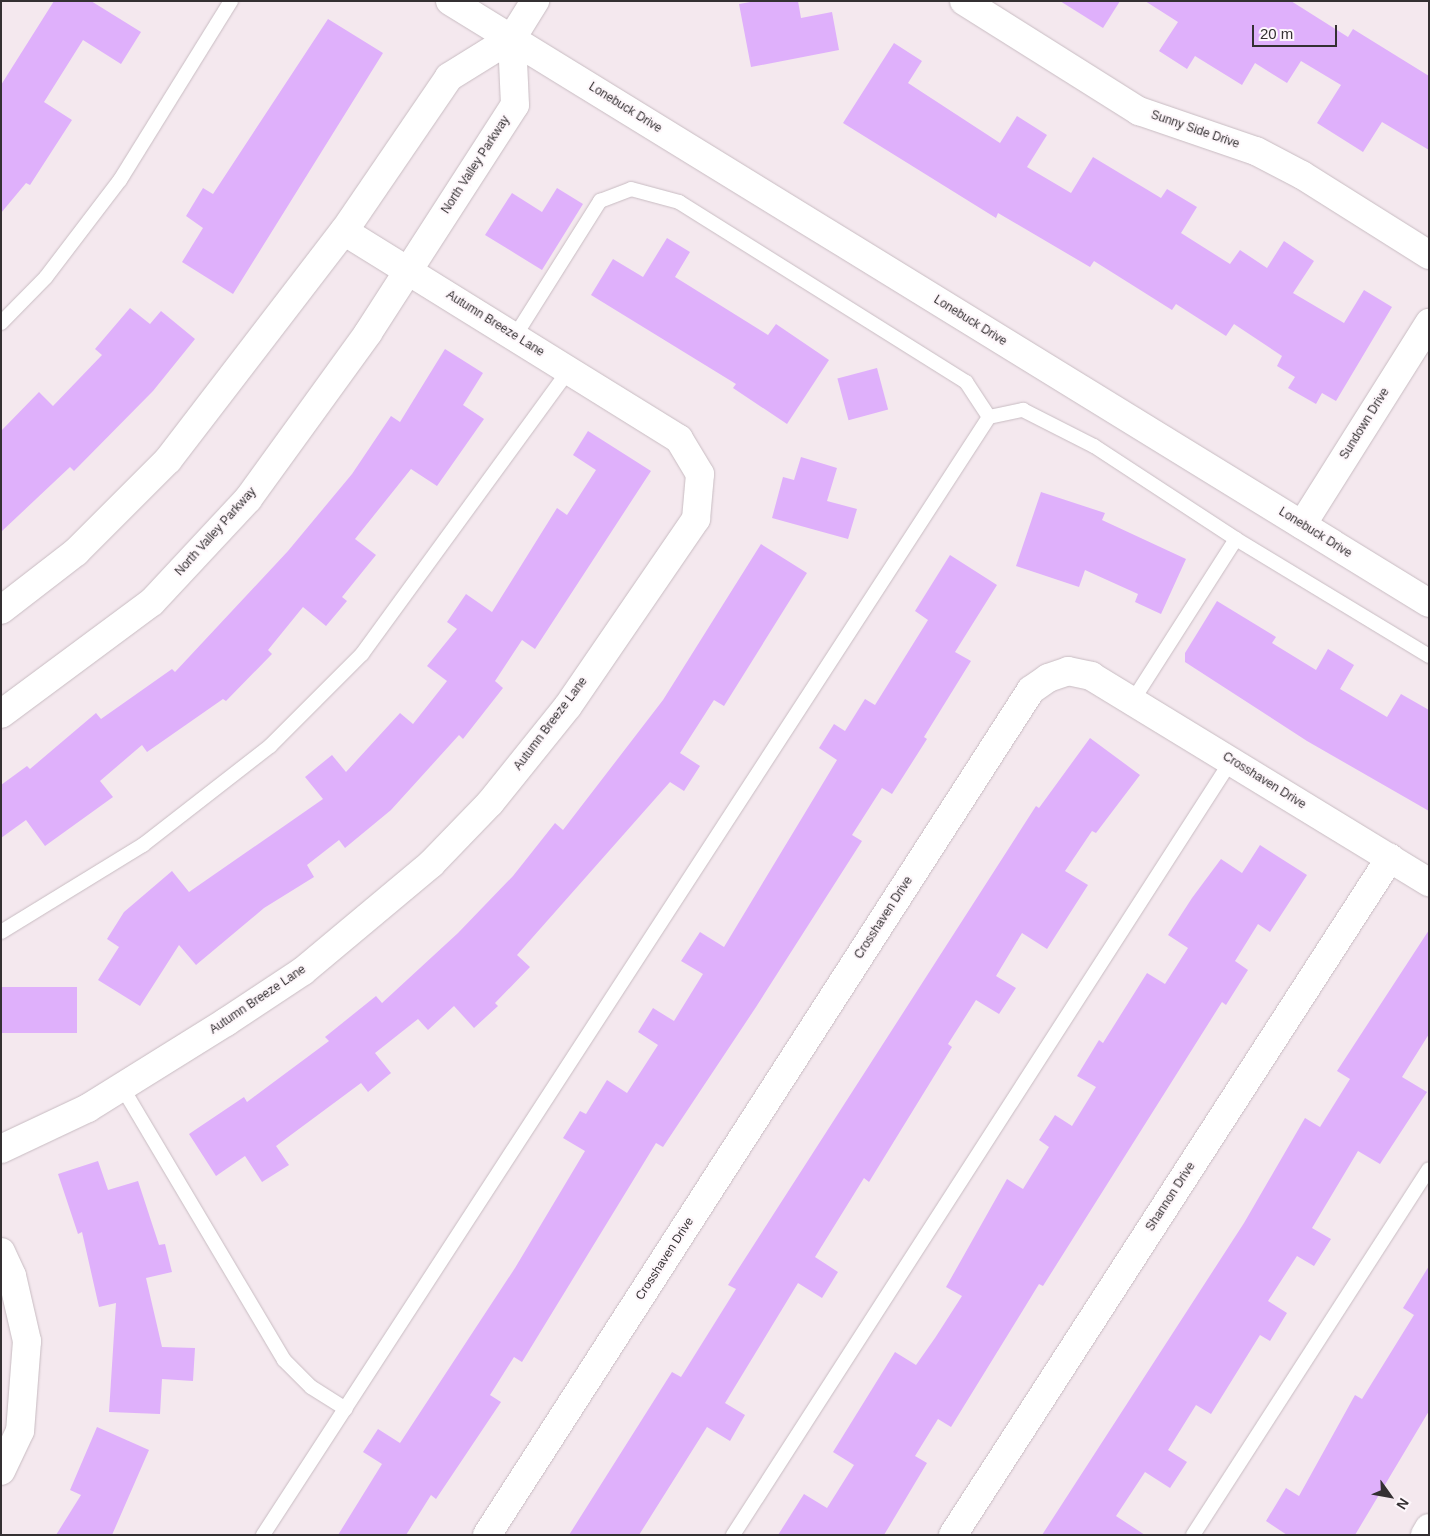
<!DOCTYPE html>
<style>
body{margin:0}
#map{position:relative;width:1430px;height:1536px;overflow:hidden;background:#f4e8ee;font-family:Arial,sans-serif}
div>[style]{position:absolute}
.building>*{inset:0;background:#dfb0fb;transform-origin:0 0}
.roads{filter:drop-shadow(0 0 1px #c8bcc2) drop-shadow(0 0 1px #c8bcc2)}
.lane>*{height:14px;margin:-7px;padding:0 7px;transform-origin:7px;border-radius:7px;background:#fff}
.street>*{height:28px;margin:-14px;padding:0 14px;transform-origin:14px;border-radius:14px;background:#fff}
.secondary>*{height:28px;margin:-14px;padding:0 14px;transform-origin:14px;border-radius:14px;background:#fff}
span{translate:-50% -50%;white-space:nowrap;text-align:center;line-height:1.15;-webkit-text-stroke:4px #fef7fb;paint-order:stroke}
.street-label{font-size:12px;color:#343032}
.frame{position:absolute;inset:0;border:2px solid #343032;pointer-events:none}
.north{position:absolute;left:1365px;top:1471px;width:50px;height:50px;-webkit-text-stroke:4px #fef7fb;paint-order:stroke;rotate:122deg;font-size:14px;font-weight:700;line-height:20px;text-align:center;color:#343032}
.north::after{content:'';display:block;margin:auto;width:18px;height:22px;background:#343032;clip-path:polygon(50% 0,100% 100%,50% 72%,0 100%)}
.scale{position:absolute;left:1252px;top:25px;width:85px;height:22px;box-sizing:border-box;border:2px solid #343032;border-top:0;padding-left:6px;font-size:15px;line-height:18px;white-space:nowrap;color:#343032;-webkit-text-stroke:4px #fef7fb;paint-order:stroke}
</style>
<div id="map">
<div class="building">
<i style="clip-path:polygon(54px 1px,91px 1px,141px 32px,121px 64px,83px 40px,44px 102px,72px 120px,30px 185px,26px 183px,1px 213px,1px 85px)"></i>
<i style="clip-path:polygon(756px 1px,798px 1px,801px 18px,832px 12px,839px 50px,751px 67px,739px 4px)"></i>
<i style="clip-path:polygon(1060px 1px,1120px 1px,1103px 28px)"></i>
<i style="clip-path:polygon(1145px 1px,1291px 1px,1348px 37px,1353px 29px,1429px 76px,1429px 150px,1382px 122px,1363px 152px,1317px 123px,1341px 85px,1301px 61px,1287px 83px,1255px 63px,1242px 85px,1195px 56px,1187px 69px,1159px 51px,1178px 22px)"></i>
<i style="clip-path:polygon(328px 19px,383px 53px,233px 294px,182px 262px,203px 228px,186px 216px,203px 188px,213px 194px)"></i>
<i style="clip-path:polygon(894px 43px,922px 61px,908px 83px,1000px 143px,1017px 116px,1047px 135px,1027px 167px,1071px 193px,1093px 157px,1161px 198px,1167px 189px,1197px 207px,1181px 233px,1230px 264px,1240px 250px,1267px 268px,1284px 241px,1314px 261px,1293px 293px,1344px 323px,1364px 290px,1392px 307px,1336px 401px,1322px 393px,1316px 404px,1288px 388px,1295px 377px,1277px 366px,1282px 356px,1234px 324px,1226px 336px,1176px 304px,1172px 310px,1094px 261px,1090px 267px,998px 213px,996px 218px,843px 123px)"></i>
<i style="clip-path:polygon(557px 188px,583px 204px,542px 270px,485px 235px,512px 193px,542px 212px)"></i>
<i style="clip-path:polygon(667px 238px,690px 252px,675px 277px,768px 335px,776px 324px,829px 360px,787px 424px,733px 388px,736px 384px,591px 295px,613px 259px,643px 277px)"></i>
<i style="clip-path:polygon(130px 308px,150px 324px,161px 311px,195px 339px,153px 391px,74px 471px,70px 467px,1px 532px,1px 431px,39px 392px,53px 406px,102px 355px,95px 349px)"></i>
<i style="clip-path:polygon(445px 349px,483px 373px,463px 405px,484px 419px,437px 486px,411px 469px,355px 539px,376px 555px,342px 597px,347px 601px,326px 626px,303px 607px,268px 650px,272px 654px,226px 701px,223px 699px,147px 752px,142px 745px,100px 781px,113px 797px,45px 846px,26px 820px,1px 838px,1px 785px,27px 766px,30px 769px,96px 713px,101px 719px,172px 669px,175px 672px,288px 551px,352px 474px,391px 416px,400px 422px)"></i>
<i style="left:877px;top:368px;width:43px;height:41px;rotate:75deg"></i>
<i style="clip-path:polygon(588px 431px,651px 471px,535px 649px,522px 640px,495px 681px,503px 688px,463px 739px,459px 735px,391px 810px,345px 848px,339px 840px,307px 865px,314px 877px,264px 908px,196px 965px,179px 945px,140px 1006px,98px 980px,119px 947px,107px 939px,124px 912px,172px 871px,189px 892px,323px 799px,305px 777px,332px 755px,346px 772px,400px 713px,413px 724px,447px 681px,427px 666px,457px 629px,447px 622px,466px 594px,492px 612px,557px 508px,567px 515px,596px 470px,573px 455px)"></i>
<i style="clip-path:polygon(801px 457px,837px 468px,827px 501px,857px 509px,848px 539px,772px 518px,783px 477px,794px 480px)"></i>
<i style="clip-path:polygon(1041px 492px,1105px 513px,1102px 520px,1186px 559px,1161px 614px,1135px 602px,1138px 594px,1085px 570px,1079px 587px,1016px 566px)"></i>
<i style="clip-path:polygon(761px 544px,807px 573px,724px 706px,714px 700px,680px 753px,700px 766px,684px 791px,670px 782px,517px 955px,530px 967px,495px 1003px,498px 1006px,474px 1028px,454px 1006px,428px 1030px,418px 1019px,375px 1053px,391px 1073px,368px 1092px,361px 1083px,276px 1146px,289px 1165px,262px 1182px,245px 1156px,216px 1176px,189px 1134px,244px 1097px,247px 1102px,329px 1041px,325px 1037px,376px 996px,382px 1003px,458px 933px,513px 876px,555px 823px,563px 830px,663px 700px)"></i>
<i style="clip-path:polygon(950px 555px,997px 585px,955px 652px,971px 661px,924px 737px,927px 739px,892px 794px,882px 788px,852px 835px,862px 841px,756px 1007px,663px 1147px,656px 1143px,522px 1362px,514px 1357px,490px 1395px,501px 1402px,436px 1499px,431px 1495px,406px 1535px,338px 1535px,382px 1464px,363px 1452px,378px 1429px,400px 1443px,515px 1268px,585px 1151px,563px 1138px,580px 1111px,586px 1114px,607px 1080px,627px 1093px,658px 1045px,638px 1032px,653px 1008px,674px 1021px,703px 974px,681px 961px,700px 932px,724px 947px,837px 760px,819px 748px,834px 724px,845px 731px,865px 699px,875px 705px,928px 620px,915px 611px)"></i>
<i style="clip-path:polygon(1217px 601px,1276px 637px,1272px 643px,1316px 670px,1328px 649px,1354px 665px,1340px 689px,1387px 717px,1401px 694px,1429px 710px,1429px 811px,1307px 741px,1185px 662px,1185px 653px)"></i>
<i style="clip-path:polygon(1090px 738px,1140px 775px,1096px 833px,1092px 831px,1065px 871px,1088px 885px,1047px 949px,1022px 933px,996px 976px,1016px 988px,999px 1014px,976px 1000px,948px 1044px,952px 1047px,869px 1182px,864px 1178px,815px 1257px,838px 1272px,822px 1298px,798px 1283px,725px 1403px,745px 1415px,730px 1441px,707px 1427px,639px 1535px,569px 1535px,672px 1372px,681px 1377px,736px 1289px,728px 1285px,1036px 806px,1039px 808px)"></i>
<i style="clip-path:polygon(1260px 845px,1307px 875px,1270px 932px,1258px 924px,1235px 961px,1248px 970px,1226px 1005px,1222px 1002px,1043px 1286px,1039px 1284px,951px 1427px,938px 1419px,915px 1456px,927px 1463px,884px 1535px,778px 1535px,804px 1494px,827px 1508px,854px 1465px,833px 1452px,895px 1352px,916px 1365px,935px 1338px,962px 1296px,946px 1287px,1007px 1179px,1023px 1189px,1049px 1147px,1039px 1140px,1055px 1115px,1072px 1126px,1096px 1087px,1077px 1076px,1099px 1040px,1103px 1043px,1147px 973px,1165px 984px,1188px 948px,1168px 935px,1192px 898px,1221px 859px,1242px 873px)"></i>
<i style="clip-path:polygon(1429px 930px,1429px 1034px,1402px 1077px,1427px 1092px,1380px 1164px,1358px 1151px,1312px 1228px,1331px 1239px,1314px 1266px,1297px 1256px,1268px 1301px,1287px 1313px,1270px 1341px,1260px 1335px,1211px 1414px,1196px 1405px,1168px 1450px,1187px 1462px,1170px 1488px,1145px 1472px,1116px 1516px,1145px 1535px,1042px 1535px,1244px 1223px,1305px 1118px,1320px 1127px,1350px 1079px,1337px 1071px)"></i>
<i style="left:1px;top:987px;width:76px;height:46px"></i>
<i style="clip-path:polygon(98px 1161px,108px 1190px,138px 1181px,159px 1245px,165px 1244px,172px 1272px,146px 1278px,162px 1347px,195px 1348px,193px 1381px,162px 1379px,160px 1414px,109px 1412px,116px 1303px,99px 1307px,82px 1232px,78px 1234px,58px 1174px)"></i>
<i style="clip-path:polygon(1429px 1266px,1429px 1411px,1355px 1535px,1287px 1535px,1266px 1521px,1286px 1488px,1299px 1496px,1355px 1395px,1362px 1399px,1414px 1315px,1403px 1308px)"></i>
<i style="clip-path:polygon(97px 1427px,149px 1450px,112px 1535px,56px 1535px,81px 1495px,70px 1490px)"></i>
</div>
<div class="roads">
<div class="lane">
<i style="left:1px;top:323px;width:64px;rotate:-45.6deg"></i>
<i style="left:46px;top:277px;width:122px;rotate:-52.7deg"></i>
<i style="left:120px;top:180px;width:211px;rotate:-58.2deg"></i>
<i style="left:515px;top:336px;width:160px;rotate:-57.8deg"></i>
<i style="left:600px;top:201px;width:33px;rotate:-21deg"></i>
<i style="left:631px;top:189px;width:50px;rotate:15.2deg"></i>
<i style="left:679px;top:202px;width:339px;rotate:32.1deg"></i>
<i style="left:966px;top:382px;width:42px;rotate:56.7deg"></i>
<i style="left:1236px;top:539px;width:226px;rotate:31.2deg"></i>
<i style="left:1px;top:932px;width:167px;rotate:-31.5deg"></i>
<i style="left:143px;top:845px;width:161px;rotate:-37.9deg"></i>
<i style="left:270px;top:746px;width:130px;rotate:-45deg"></i>
<i style="left:362px;top:654px;width:351px;rotate:-53.9deg"></i>
<i style="left:122px;top:1087px;width:317px;rotate:59.3deg"></i>
<i style="left:284px;top:1360px;width:38px;rotate:45deg"></i>
<i style="left:311px;top:1387px;width:41px;rotate:32.2deg"></i>
<i style="left:263px;top:1535px;width:1333px;rotate:-57deg"></i>
<i style="left:989px;top:417px;width:35px;rotate:-12deg"></i>
<i style="left:1023px;top:410px;width:80px;rotate:26.9deg"></i>
<i style="left:1094px;top:446px;width:170px;rotate:33.2deg"></i>
<i style="left:1236px;top:539px;width:191px;rotate:122.6deg"></i>
<i style="left:733px;top:1535px;width:920px;rotate:-57.24deg"></i>
<i style="left:1193px;top:1535px;width:435px;rotate:-57.2deg"></i>
</div>
<div class="street">
<i style="left:964px;top:1px;width:207px;rotate:32.2deg"></i>
<i style="left:1139px;top:111px;width:124px;rotate:18.9deg"></i>
<i style="left:1256px;top:151px;width:52px;rotate:27.6deg"></i>
<i style="left:1302px;top:175px;width:150px;rotate:32.2deg"></i>
<i style="left:1302px;top:525px;width:239px;rotate:-57.8deg"></i>
<i style="left:1px;top:1149px;width:96px;rotate:-25.2deg"></i>
<i style="left:88px;top:1108px;width:163px;rotate:-31.9deg"></i>
<i style="left:226px;top:1022px;width:92px;rotate:-33.5deg"></i>
<i style="left:303px;top:971px;width:167px;rotate:-39.9deg"></i>
<i style="left:431px;top:864px;width:85px;rotate:-46deg"></i>
<i style="left:490px;top:803px;width:124px;rotate:-51.2deg"></i>
<i style="left:568px;top:706px;width:227px;rotate:-55.6deg"></i>
<i style="left:696px;top:519px;width:45px;rotate:-84.9deg"></i>
<i style="left:700px;top:474px;width:41px;rotate:-121deg"></i>
<i style="left:679px;top:439px;width:394px;rotate:-148.2deg"></i>
<i style="left:1px;top:1252px;width:26px;rotate:65deg"></i>
<i style="left:12px;top:1276px;width:67px;rotate:77deg"></i>
<i style="left:27px;top:1341px;width:90px;rotate:94.4deg"></i>
<i style="left:20px;top:1431px;width:44px;rotate:115.4deg"></i>
<i style="left:487px;top:1535px;width:1005px;rotate:-57.23deg"></i>
<i style="left:1031px;top:690px;width:21px;rotate:-35deg"></i>
<i style="left:1048px;top:678px;width:21px;rotate:-19deg"></i>
<i style="left:1068px;top:671px;width:24px;rotate:12deg"></i>
<i style="left:1091px;top:676px;width:396px;rotate:31.4deg"></i>
<i style="left:953px;top:1535px;width:806px;rotate:-57.16deg"></i>
<i style="left:1425px;top:1535px;width:8px;rotate:-60deg"></i>
</div>
<div class="secondary">
<i style="left:450px;top:1px;width:1149px;rotate:31.59deg"></i>
<i style="left:1px;top:610px;width:95px;rotate:-37.7deg"></i>
<i style="left:76px;top:552px;width:130px;rotate:-45deg"></i>
<i style="left:168px;top:460px;width:289px;rotate:-52.5deg"></i>
<i style="left:344px;top:231px;width:186px;rotate:-55.7deg"></i>
<i style="left:449px;top:77px;width:74px;rotate:-31.8deg"></i>
<i style="left:512px;top:38px;width:44px;rotate:-58.1deg"></i>
<i style="left:1px;top:714px;width:188px;rotate:-36.6deg"></i>
<i style="left:152px;top:602px;width:141px;rotate:-47deg"></i>
<i style="left:248px;top:499px;width:205px;rotate:-54.1deg"></i>
<i style="left:368px;top:333px;width:271px;rotate:-57.2deg"></i>
<i style="left:515px;top:105px;width:67px;rotate:-92.6deg"></i>
</div>
</div>
<div class="street-label">
<span style="left:625px;top:108px;rotate:32deg">Lonebuck Drive</span>
<span style="left:1195px;top:130px;rotate:19deg">Sunny Side Drive</span>
<span style="left:476px;top:165px;rotate:-57deg">North Valley Parkway</span>
<span style="left:970px;top:321px;rotate:32deg">Lonebuck Drive</span>
<span style="left:495px;top:324px;rotate:32deg">Autumn Breeze Lane</span>
<span style="left:1365px;top:424px;rotate:-58deg">Sundown Drive</span>
<span style="left:216px;top:532px;rotate:-48deg">North Valley Parkway</span>
<span style="left:1315px;top:533px;rotate:32deg">Lonebuck Drive</span>
<span style="left:551px;top:724px;rotate:-53deg">Autumn Breeze Lane</span>
<span style="left:1264px;top:781px;rotate:32deg">Crosshaven Drive</span>
<span style="left:884px;top:918px;rotate:-57deg">Crosshaven Drive</span>
<span style="left:258px;top:1000px;rotate:-34deg">Autumn Breeze Lane</span>
<span style="left:1171px;top:1197px;rotate:-57deg">Shannon Drive</span>
<span style="left:665px;top:1259px;rotate:-57deg">Crosshaven Drive</span>
</div>
<div class="frame"></div>
<div class="north">N</div>
<div class="scale">20 m</div>
</div>
